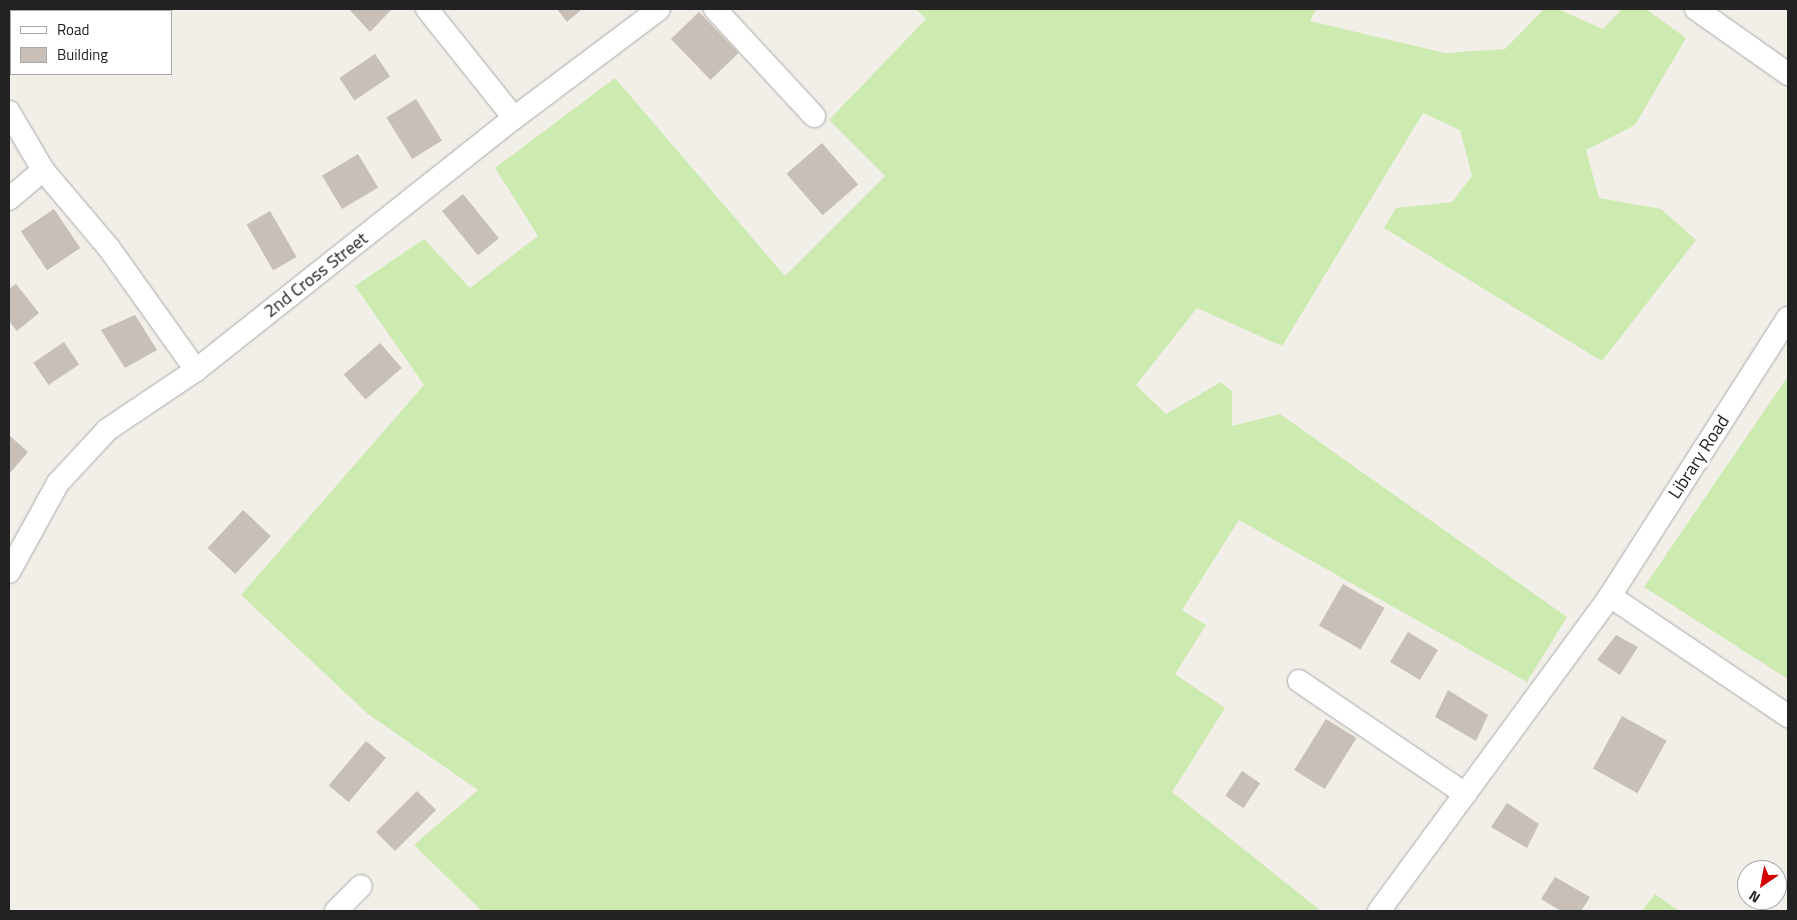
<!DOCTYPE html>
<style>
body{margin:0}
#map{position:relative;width:1797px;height:920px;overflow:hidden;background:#f2efe9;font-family:"Titillium Web",sans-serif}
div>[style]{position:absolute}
.grass>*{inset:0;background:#cdebb0}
.building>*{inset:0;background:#c7bfb8;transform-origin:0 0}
.roads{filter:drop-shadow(0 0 1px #a9a9a9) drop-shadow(0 0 1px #a9a9a9)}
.minor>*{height:22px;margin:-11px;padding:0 11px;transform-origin:11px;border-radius:11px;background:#fff}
span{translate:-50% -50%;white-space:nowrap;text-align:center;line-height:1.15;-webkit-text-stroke:5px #fff;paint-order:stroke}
.street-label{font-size:18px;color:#222}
.frame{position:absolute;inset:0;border:10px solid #222;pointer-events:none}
.legend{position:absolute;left:10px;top:10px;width:162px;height:65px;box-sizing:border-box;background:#fff;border:1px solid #a7a7a7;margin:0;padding:6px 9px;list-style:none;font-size:15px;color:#222}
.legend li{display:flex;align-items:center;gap:10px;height:25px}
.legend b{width:25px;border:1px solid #a7a7a7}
.north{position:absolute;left:1737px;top:860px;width:50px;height:50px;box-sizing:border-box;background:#fff;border:1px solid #a7a7a7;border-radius:50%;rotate:213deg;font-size:14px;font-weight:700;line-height:20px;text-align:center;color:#222}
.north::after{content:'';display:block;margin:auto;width:18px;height:22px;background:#d40000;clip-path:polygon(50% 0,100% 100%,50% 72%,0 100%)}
</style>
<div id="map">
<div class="grass">
<i style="clip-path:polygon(916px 9px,1316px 9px,1310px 21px,1445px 53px,1505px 49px,1544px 9px,1558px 9px,1603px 29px,1622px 9px,1646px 9px,1686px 38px,1635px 125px,1586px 150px,1599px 198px,1661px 209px,1696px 240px,1602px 361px,1384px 228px,1396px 208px,1452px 202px,1472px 176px,1460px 130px,1423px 113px,1282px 346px,1197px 308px,1136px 385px,1166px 414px,1221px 382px,1232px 391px,1232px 426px,1280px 414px,1567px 617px,1527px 682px,1239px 520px,1182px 610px,1206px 625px,1175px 674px,1225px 708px,1172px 792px,1321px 911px,482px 911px,414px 845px,478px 790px,368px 714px,241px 595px,424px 385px,355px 286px,424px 239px,470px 288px,538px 236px,495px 168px,615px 78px,785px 276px,885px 176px,829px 120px,926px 19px)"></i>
<i style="clip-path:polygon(1788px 376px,1788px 679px,1644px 587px)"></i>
<i style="clip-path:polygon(1655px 894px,1679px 911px,1642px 911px)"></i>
</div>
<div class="building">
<i style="left:52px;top:9px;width:57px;height:2px"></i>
<i style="clip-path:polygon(349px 9px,392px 9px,370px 32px)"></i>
<i style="clip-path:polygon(557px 9px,582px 9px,567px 22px)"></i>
<i style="left:699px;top:12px;width:57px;height:39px;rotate:46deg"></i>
<i style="left:375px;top:54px;width:27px;height:43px;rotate:56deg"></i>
<i style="left:416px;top:99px;width:49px;height:35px;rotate:58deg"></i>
<i style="left:822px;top:143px;width:55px;height:47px;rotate:49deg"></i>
<i style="left:358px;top:154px;width:39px;height:42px;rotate:59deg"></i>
<i style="left:463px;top:194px;width:57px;height:27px;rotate:51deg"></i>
<i style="left:54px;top:209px;width:47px;height:40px;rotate:56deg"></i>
<i style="left:270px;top:211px;width:53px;height:27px;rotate:60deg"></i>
<i style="clip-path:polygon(16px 284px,39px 313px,17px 331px,9px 321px,9px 289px)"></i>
<i style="clip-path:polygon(135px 315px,157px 350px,125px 368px,101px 330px)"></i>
<i style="left:64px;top:342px;width:27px;height:37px;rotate:56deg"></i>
<i style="left:380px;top:343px;width:33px;height:48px;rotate:49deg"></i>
<i style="clip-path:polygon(9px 435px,28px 452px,9px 474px)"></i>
<i style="left:243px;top:510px;width:38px;height:52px;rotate:43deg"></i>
<i style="left:1343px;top:584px;width:48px;height:48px;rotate:30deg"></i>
<i style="left:1408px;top:632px;width:35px;height:35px;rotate:31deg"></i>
<i style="clip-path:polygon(1616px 635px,1638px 647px,1620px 675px,1597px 660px)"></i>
<i style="clip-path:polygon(1448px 690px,1488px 715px,1476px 741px,1435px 717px)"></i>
<i style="left:1622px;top:716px;width:51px;height:60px;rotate:29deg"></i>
<i style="left:1326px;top:719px;width:36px;height:60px;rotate:32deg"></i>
<i style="left:366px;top:741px;width:26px;height:58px;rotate:40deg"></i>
<i style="left:1242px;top:771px;width:22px;height:30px;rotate:34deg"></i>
<i style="left:417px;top:791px;width:27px;height:58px;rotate:45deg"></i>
<i style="clip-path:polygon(1507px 803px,1539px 824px,1527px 848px,1491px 827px)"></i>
<i style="clip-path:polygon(1555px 877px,1590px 897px,1581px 911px,1561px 911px,1541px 899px)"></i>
</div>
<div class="roads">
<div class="minor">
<i style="left:427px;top:9px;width:139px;rotate:51.4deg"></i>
<i style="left:715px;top:9px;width:146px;rotate:47.2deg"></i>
<i style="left:1696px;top:9px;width:113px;rotate:35.2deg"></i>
<i style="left:9px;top:112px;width:67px;rotate:59.6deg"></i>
<i style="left:43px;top:170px;width:102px;rotate:49.8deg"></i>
<i style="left:109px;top:248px;width:150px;rotate:54.5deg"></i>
<i style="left:9px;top:199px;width:45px;rotate:-40.5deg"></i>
<i style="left:9px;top:572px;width:102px;rotate:-61.2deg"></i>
<i style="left:58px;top:483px;width:72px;rotate:-47.2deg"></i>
<i style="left:107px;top:430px;width:107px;rotate:-34deg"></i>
<i style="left:196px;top:370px;width:406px;rotate:-38.4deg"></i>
<i style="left:514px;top:118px;width:181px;rotate:-36.9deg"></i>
<i style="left:1610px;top:596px;width:215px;rotate:34deg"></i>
<i style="left:1299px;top:681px;width:201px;rotate:34.2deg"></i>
<i style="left:336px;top:911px;width:35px;rotate:-45deg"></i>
<i style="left:1379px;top:911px;width:391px;rotate:-53.7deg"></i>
<i style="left:1610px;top:596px;width:330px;rotate:-57.4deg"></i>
</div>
</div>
<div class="street-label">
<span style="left:316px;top:275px;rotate:-38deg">2nd Cross Street</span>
<span style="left:1699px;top:457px;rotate:-57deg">Library Road</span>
</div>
<div class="frame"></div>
<ul class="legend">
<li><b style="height:6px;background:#fff"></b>Road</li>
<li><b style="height:14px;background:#c7bfb8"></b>Building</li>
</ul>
<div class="north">N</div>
</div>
